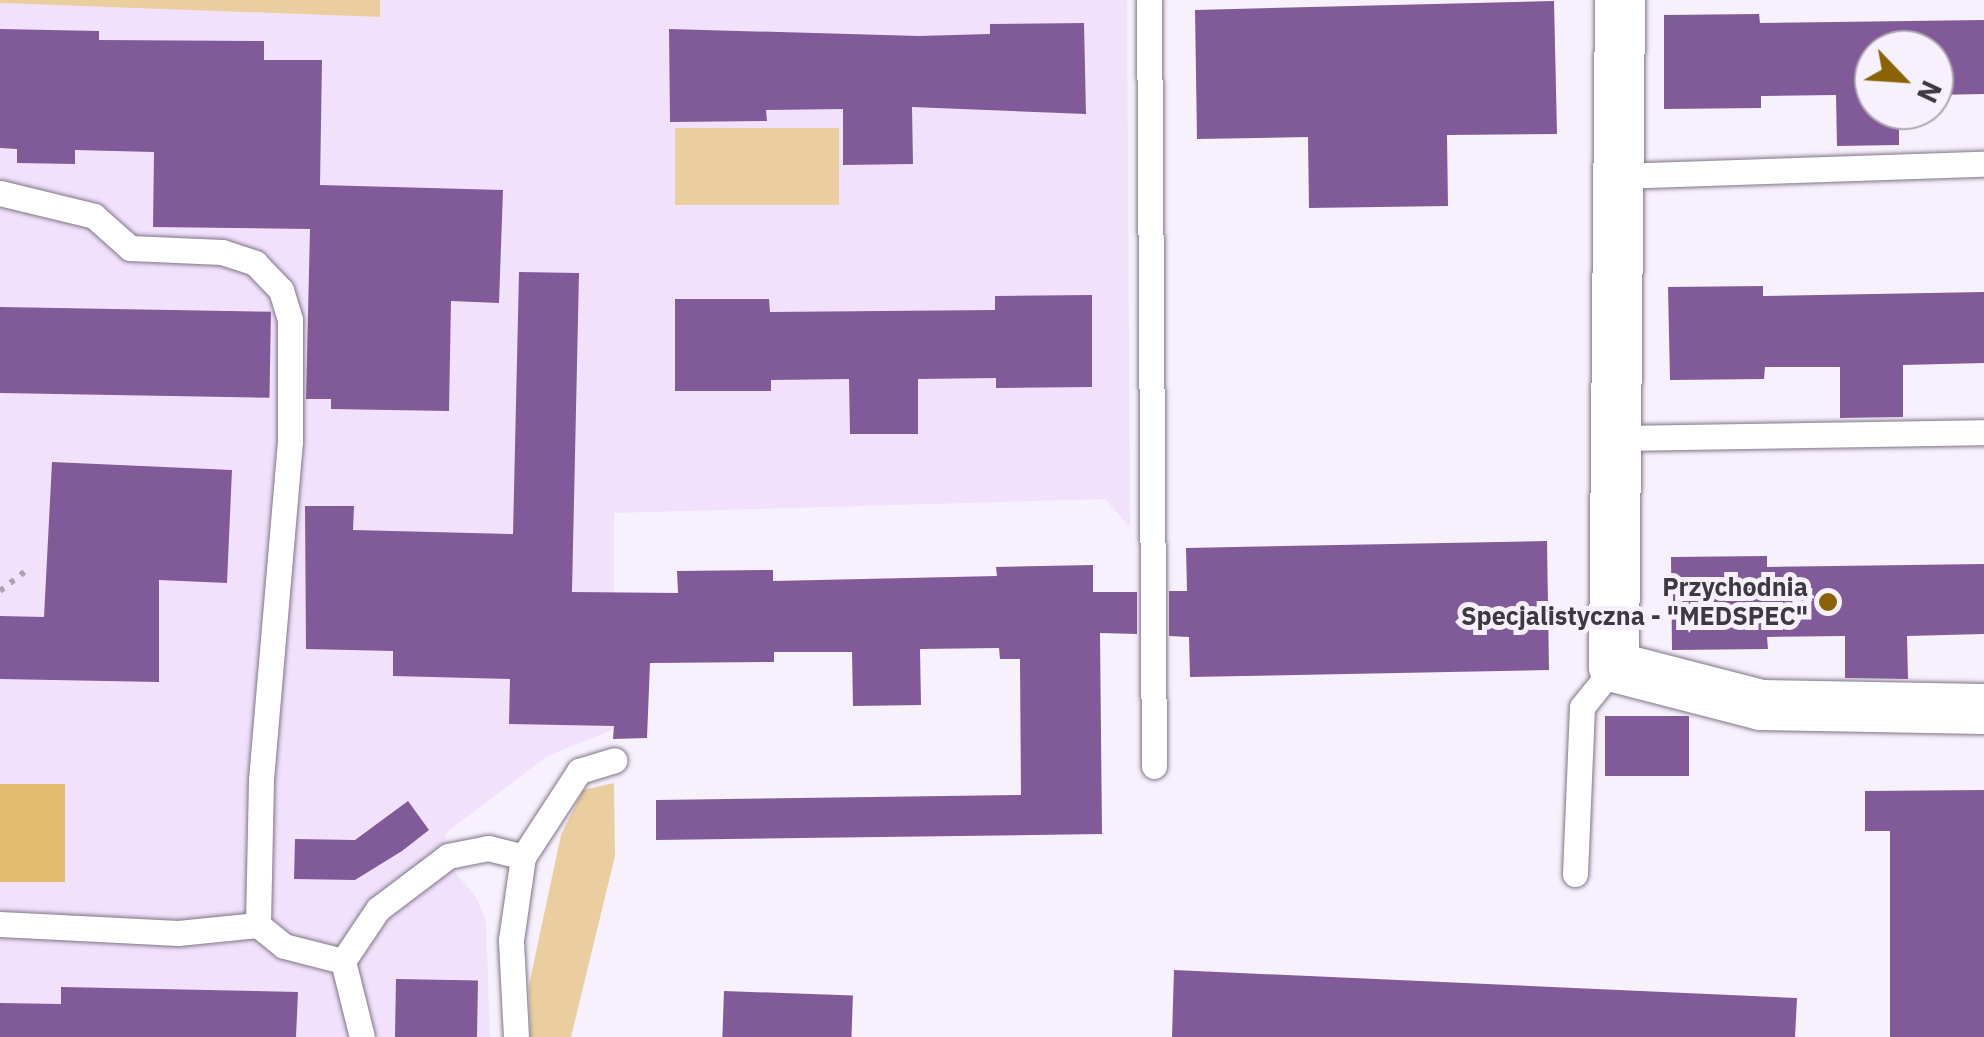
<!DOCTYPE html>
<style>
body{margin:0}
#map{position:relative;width:1984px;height:1037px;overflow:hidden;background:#f7f0fd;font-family:"IBM Plex Sans",sans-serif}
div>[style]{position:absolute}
.built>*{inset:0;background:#f2e1fd}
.green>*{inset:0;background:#eace9f;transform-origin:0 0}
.water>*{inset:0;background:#e5bb70;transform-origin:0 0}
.building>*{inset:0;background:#815a99;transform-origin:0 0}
.path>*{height:6px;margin-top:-3px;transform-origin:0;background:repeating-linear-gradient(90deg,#aaa4af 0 5px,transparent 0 13px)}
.roads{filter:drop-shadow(0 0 2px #807587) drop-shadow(0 0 2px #807587)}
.lane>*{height:25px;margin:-12.5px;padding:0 12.5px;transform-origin:12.5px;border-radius:12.5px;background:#fff}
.street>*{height:50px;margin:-25px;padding:0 25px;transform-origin:25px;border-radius:25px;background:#fff}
.dots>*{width:28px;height:28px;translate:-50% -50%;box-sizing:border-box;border:5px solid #f7f0fd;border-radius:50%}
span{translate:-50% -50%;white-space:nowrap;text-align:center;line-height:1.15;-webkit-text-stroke:10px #f7f0fd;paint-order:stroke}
.poi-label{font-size:25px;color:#3e3941;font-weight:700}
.right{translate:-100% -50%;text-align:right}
.north{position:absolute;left:1854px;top:30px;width:100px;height:100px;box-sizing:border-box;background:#f7f0fd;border:2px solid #ada7b2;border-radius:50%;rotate:115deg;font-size:28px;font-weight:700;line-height:40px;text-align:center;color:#3e3941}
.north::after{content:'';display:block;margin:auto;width:35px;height:45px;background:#8b6304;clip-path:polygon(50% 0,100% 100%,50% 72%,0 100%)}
</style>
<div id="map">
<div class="built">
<i style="clip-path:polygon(380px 0,1127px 0,1130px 527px,1105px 499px,614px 513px,614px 729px,547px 756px,446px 833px,442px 857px,476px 897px,486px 921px,490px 1037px,0 1037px,0 3px,379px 17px)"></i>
</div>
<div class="green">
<i style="clip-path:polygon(0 0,380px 0,380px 17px,0 3px)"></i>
<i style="left:675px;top:128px;width:164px;height:77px"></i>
<i style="clip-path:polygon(614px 783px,615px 856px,571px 1037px,530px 1037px,529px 985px,561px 835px,583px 790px)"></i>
</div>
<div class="water">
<i style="left:0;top:784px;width:65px;height:98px"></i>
</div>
<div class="building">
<i style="clip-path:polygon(1554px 1px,1557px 134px,1447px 135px,1448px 206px,1309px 208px,1308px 137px,1197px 139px,1195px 10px)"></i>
<i style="clip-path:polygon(1759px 14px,1760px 23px,1984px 20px,1984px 94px,1934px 95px,1934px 50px,1874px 50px,1874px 110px,1899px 110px,1899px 145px,1837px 146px,1836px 95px,1761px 96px,1761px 108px,1664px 109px,1664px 15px)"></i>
<i style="clip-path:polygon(1084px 23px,1086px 114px,912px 107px,913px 164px,843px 165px,843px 109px,766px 110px,767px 121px,670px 122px,669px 29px,919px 36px,990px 34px,990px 24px)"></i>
<i style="clip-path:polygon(0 29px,99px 31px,99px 40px,264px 41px,264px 60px,322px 60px,320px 185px,503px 190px,499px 303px,451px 301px,449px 411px,331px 409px,331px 399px,306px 399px,310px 229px,153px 227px,154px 152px,75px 150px,75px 164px,17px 163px,17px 149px,0 148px)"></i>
<i style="clip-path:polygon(519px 272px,579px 273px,572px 592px,678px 593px,677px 571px,773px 570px,773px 581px,997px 576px,996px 567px,1093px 565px,1093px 592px,1137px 592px,1137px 634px,1100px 633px,1102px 834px,656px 840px,656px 800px,1021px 795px,1020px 659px,1000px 659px,999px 648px,920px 649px,921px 705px,853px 706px,852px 652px,774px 652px,774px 662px,650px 663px,647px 738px,613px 739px,614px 726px,509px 724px,510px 679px,393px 676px,393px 651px,306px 649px,305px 506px,354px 506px,353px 530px,513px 534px)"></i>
<i style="clip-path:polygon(1763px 286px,1763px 296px,1984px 292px,1984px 363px,1903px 365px,1903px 417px,1840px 418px,1840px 367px,1765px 367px,1764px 379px,1670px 380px,1668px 287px)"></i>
<i style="clip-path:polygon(1092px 295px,1092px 387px,996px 388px,996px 378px,918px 379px,918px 434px,850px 434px,849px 379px,771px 380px,771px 391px,675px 391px,675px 299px,769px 299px,770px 312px,995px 310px,995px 296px)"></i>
<i style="left:0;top:307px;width:271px;height:86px;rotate:1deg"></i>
<i style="clip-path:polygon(52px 462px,232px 470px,227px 583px,159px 580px,159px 682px,0 679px,0 616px,44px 617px)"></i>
<i style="clip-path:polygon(1547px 541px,1549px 670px,1190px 677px,1189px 637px,1169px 636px,1169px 591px,1187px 591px,1186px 548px)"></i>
<i style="clip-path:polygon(1767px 556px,1767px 567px,1984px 564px,1984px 634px,1907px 636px,1908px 679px,1845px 678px,1845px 636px,1767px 637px,1768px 649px,1672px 650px,1671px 557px)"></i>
<i style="left:1605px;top:716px;width:84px;height:60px"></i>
<i style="clip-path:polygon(1984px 790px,1984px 1037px,1890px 1037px,1890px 831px,1865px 831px,1865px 791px)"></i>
<i style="clip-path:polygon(408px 801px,429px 830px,402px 851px,355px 880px,294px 879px,295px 839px,355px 840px)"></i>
<i style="clip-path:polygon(1174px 970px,1797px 998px,1795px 1037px,1172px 1037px)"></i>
<i style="left:396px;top:979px;width:82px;height:58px;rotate:1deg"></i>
<i style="clip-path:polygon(61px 987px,298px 992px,296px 1037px,0 1037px,0 1003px,61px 1004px)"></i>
<i style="left:724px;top:991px;width:129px;height:46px;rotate:2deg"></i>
</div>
<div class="path">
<i style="left:0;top:591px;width:31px;rotate:-38deg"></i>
</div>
<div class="roads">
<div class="lane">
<i style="left:1149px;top:0;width:766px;rotate:89.63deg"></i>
<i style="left:1615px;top:176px;width:369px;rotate:-1.9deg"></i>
<i style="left:0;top:193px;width:97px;rotate:13.7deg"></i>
<i style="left:94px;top:216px;width:48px;rotate:41.6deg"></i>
<i style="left:130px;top:248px;width:92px;rotate:2.5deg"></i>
<i style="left:222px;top:252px;width:35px;rotate:18deg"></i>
<i style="left:255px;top:263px;width:37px;rotate:46deg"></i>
<i style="left:281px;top:290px;width:31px;rotate:73deg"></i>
<i style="left:290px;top:320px;width:121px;rotate:90deg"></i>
<i style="left:290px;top:441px;width:340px;rotate:94.9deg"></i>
<i style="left:261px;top:780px;width:145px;rotate:91.2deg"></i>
<i style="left:1617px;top:438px;width:367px;rotate:-0.9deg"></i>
<i style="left:1575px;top:874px;width:167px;rotate:-87.6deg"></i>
<i style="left:1582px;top:707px;width:51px;rotate:-51.3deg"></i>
<i style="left:0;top:924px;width:178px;rotate:2.9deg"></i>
<i style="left:178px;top:933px;width:80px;rotate:-5.7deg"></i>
<i style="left:258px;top:925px;width:33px;rotate:39deg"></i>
<i style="left:284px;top:946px;width:61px;rotate:14.3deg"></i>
<i style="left:343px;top:961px;width:63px;rotate:-56.1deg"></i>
<i style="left:378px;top:909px;width:88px;rotate:-37.1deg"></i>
<i style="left:448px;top:856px;width:41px;rotate:-11.3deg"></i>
<i style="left:488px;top:848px;width:36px;rotate:14deg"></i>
<i style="left:343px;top:961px;width:78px;rotate:76deg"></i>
<i style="left:516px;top:1037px;width:97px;rotate:-93deg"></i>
<i style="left:511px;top:940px;width:84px;rotate:-81.8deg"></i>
<i style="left:523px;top:857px;width:103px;rotate:-56.9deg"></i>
<i style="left:579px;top:771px;width:37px;rotate:-17deg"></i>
</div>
<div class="street">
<i style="left:1620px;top:0;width:667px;rotate:90.52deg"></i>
<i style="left:1614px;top:667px;width:152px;rotate:14.5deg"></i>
<i style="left:1761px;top:705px;width:223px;rotate:1deg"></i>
</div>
</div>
<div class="dots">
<i style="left:1828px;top:602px;background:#8b6304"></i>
</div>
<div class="poi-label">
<span class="right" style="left:1808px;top:602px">Przychodnia<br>Specjalistyczna - "MEDSPEC"</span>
</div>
<div class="north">N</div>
</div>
